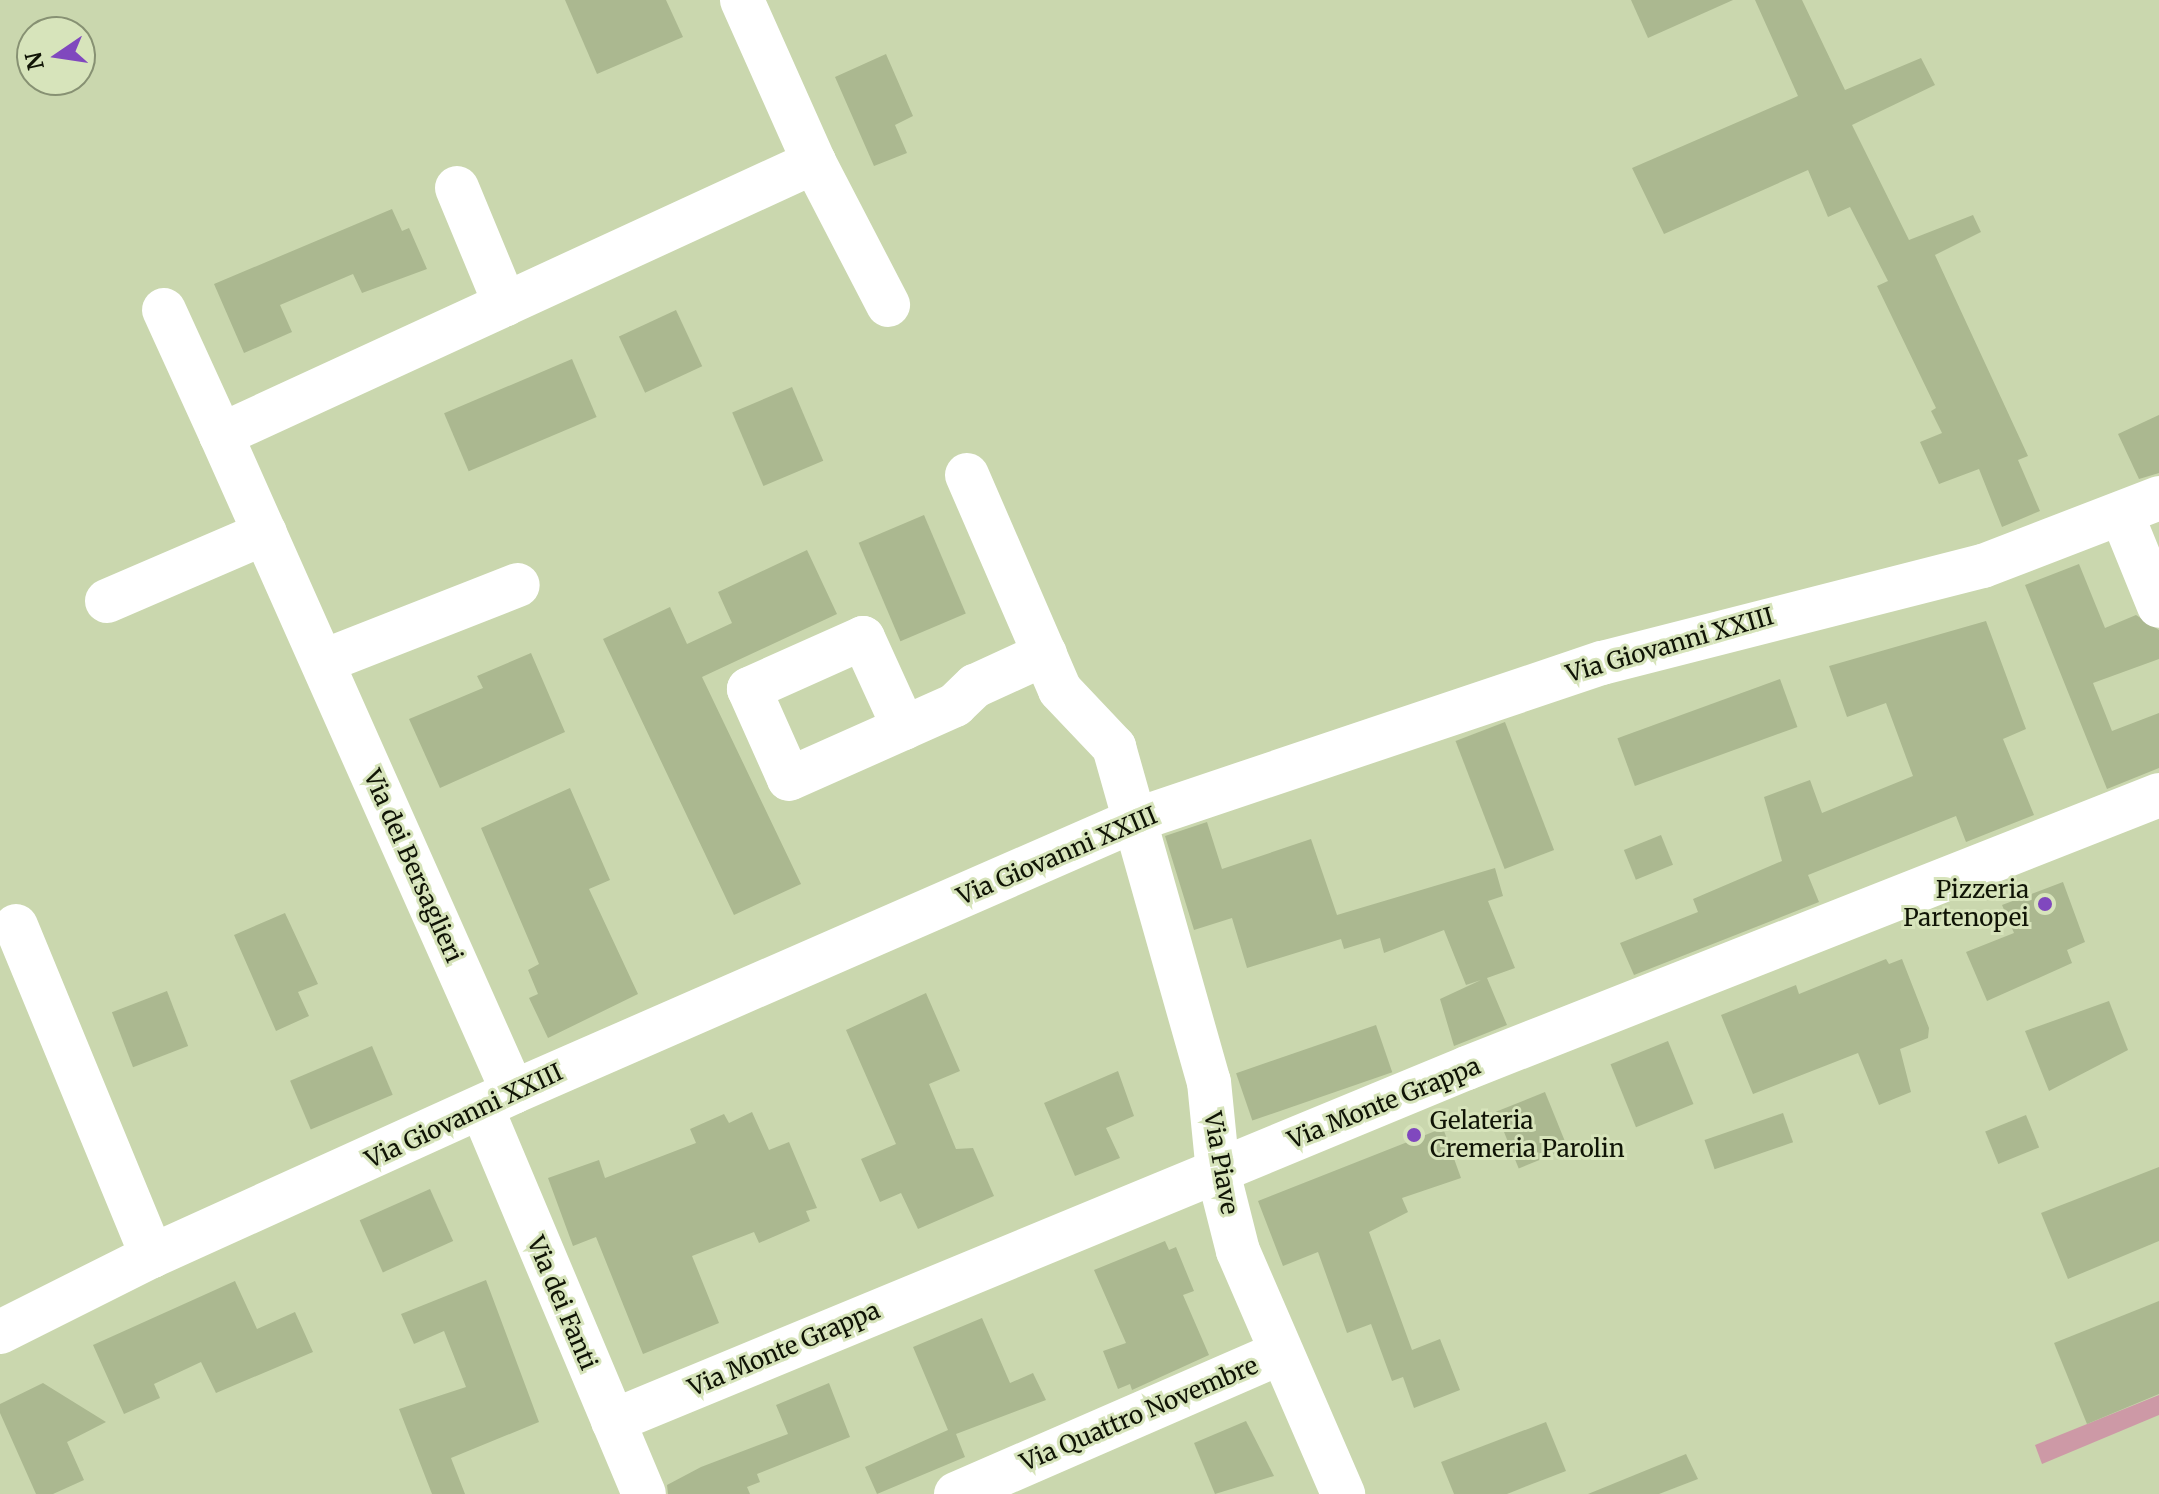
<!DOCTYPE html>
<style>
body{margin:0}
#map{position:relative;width:2159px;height:1494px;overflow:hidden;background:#cad7ae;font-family:Merriweather,serif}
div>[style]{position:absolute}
.green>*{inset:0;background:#cd99a6}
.building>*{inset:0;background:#abb890;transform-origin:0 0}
.minor>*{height:44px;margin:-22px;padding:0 22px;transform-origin:22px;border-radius:22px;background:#fff}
.dots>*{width:22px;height:22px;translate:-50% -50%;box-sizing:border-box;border:4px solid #d7e4bb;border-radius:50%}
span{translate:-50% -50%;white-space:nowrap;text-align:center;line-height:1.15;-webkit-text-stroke:6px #d7e4bb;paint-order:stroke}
.street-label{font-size:24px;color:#101406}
.poi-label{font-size:24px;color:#101406}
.right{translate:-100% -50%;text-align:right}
.left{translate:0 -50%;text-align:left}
.north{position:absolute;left:16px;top:16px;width:80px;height:80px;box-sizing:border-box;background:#d7e4bb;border:2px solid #879173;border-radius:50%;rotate:257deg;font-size:22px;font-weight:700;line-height:32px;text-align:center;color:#101406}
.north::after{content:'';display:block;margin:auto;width:28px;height:36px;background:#8048be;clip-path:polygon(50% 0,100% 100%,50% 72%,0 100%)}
</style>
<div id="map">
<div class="green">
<i style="clip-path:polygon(2159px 1395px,2159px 1415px,2042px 1464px,2035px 1445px)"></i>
</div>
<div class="building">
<i style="clip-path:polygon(565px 0,666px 0,683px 37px,597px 74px)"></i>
<i style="clip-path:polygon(1631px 0,1733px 0,1648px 38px)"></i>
<i style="clip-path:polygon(1755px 0,1802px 0,1845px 90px,1921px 58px,1935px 85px,1852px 125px,1909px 240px,1973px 215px,1981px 232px,1935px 255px,2028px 456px,2018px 460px,2040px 511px,2002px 527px,1979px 469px,1939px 484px,1920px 442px,1942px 433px,1931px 411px,1936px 408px,1877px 286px,1888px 281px,1850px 207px,1828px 217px,1808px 170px,1664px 234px,1632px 168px,1798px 96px)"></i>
<i style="clip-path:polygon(886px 54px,913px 116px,895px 125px,907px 153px,874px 166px,835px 77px)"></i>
<i style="clip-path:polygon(392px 209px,402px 231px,409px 228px,427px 269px,362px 293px,353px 274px,280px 305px,292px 332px,244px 353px,214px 284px)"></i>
<i style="left:676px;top:310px;width:62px;height:63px;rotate:65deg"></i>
<i style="left:572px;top:359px;width:63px;height:139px;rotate:67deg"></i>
<i style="left:792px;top:387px;width:80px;height:65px;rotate:67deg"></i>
<i style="clip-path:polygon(2159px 415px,2159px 473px,2139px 479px,2118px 434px)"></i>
<i style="left:924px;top:515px;width:107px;height:71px;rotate:67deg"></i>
<i style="clip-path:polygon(807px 550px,837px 614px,702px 677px,801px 884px,734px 915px,603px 639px,670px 607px,687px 644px,732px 623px,718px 592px)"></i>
<i style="clip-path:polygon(2079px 564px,2105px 628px,2136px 615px,2159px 630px,2159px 659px,2093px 683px,2112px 731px,2159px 713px,2159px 768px,2107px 789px,2025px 585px)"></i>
<i style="clip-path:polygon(1986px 621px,2026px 729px,2003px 739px,2034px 815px,1966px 842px,1956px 816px,1808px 875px,1819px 902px,1634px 975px,1620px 943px,1698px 912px,1693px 899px,1782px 861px,1764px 797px,1810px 780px,1822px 813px,1913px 776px,1886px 703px,1847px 717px,1829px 666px)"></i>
<i style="clip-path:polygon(531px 653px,565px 732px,440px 788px,409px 719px,483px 688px,477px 676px)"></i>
<i style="left:1780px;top:679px;width:51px;height:173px;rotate:70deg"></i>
<i style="left:1505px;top:722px;width:137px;height:53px;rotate:69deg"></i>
<i style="clip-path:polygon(570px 788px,610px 880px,589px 889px,638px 994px,548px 1038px,529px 998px,538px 994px,528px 970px,539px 964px,481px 828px)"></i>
<i style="clip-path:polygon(1207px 822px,1222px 869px,1311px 839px,1337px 915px,1495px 868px,1503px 896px,1488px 901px,1515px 968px,1487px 978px,1507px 1025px,1454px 1046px,1440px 999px,1481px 980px,1466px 985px,1444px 930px,1384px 953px,1380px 938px,1344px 949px,1341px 939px,1247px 968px,1232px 918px,1194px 930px,1165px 836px)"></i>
<i style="left:1661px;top:835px;width:32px;height:40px;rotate:68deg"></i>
<i style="clip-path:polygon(2063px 882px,2085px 942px,2067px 950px,2072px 963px,1987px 1001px,1966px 952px,2014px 933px,2002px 905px)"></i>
<i style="clip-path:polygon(285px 913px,318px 984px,298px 992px,309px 1016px,276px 1031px,234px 935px)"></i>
<i style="clip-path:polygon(1886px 959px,1889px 964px,1902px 959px,1929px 1028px,1928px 1038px,1900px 1049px,1911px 1092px,1879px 1105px,1858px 1053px,1753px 1094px,1721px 1015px,1796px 985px,1799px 994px)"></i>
<i style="left:167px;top:991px;width:59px;height:59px;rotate:69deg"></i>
<i style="clip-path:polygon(926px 993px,960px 1071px,929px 1084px,956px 1149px,973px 1148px,994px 1196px,918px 1229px,901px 1193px,880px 1202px,861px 1159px,896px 1144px,846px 1030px)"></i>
<i style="clip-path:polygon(2109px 1001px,2128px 1050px,2049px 1091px,2025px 1031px)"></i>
<i style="left:1376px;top:1025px;width:50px;height:148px;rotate:71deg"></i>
<i style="left:1668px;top:1041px;width:68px;height:62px;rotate:68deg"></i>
<i style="left:372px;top:1046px;width:53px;height:89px;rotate:67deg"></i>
<i style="clip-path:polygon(1118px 1071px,1134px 1116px,1106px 1128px,1120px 1158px,1075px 1176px,1044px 1103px)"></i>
<i style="left:1545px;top:1092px;width:61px;height:53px;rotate:68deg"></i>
<i style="clip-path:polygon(752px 1112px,769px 1150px,789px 1142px,817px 1208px,806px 1211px,810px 1221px,759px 1243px,754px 1232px,692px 1256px,719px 1323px,643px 1354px,596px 1237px,573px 1246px,548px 1178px,599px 1160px,605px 1178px,696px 1143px,690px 1129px,724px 1114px,729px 1123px)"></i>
<i style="left:1783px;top:1113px;width:31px;height:83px;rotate:71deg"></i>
<i style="left:2026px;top:1115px;width:35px;height:44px;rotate:68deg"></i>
<i style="clip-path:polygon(1443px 1128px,1461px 1178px,1402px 1198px,1408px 1212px,1369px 1232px,1412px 1350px,1440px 1339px,1460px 1390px,1414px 1408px,1403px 1377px,1392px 1381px,1371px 1324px,1347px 1333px,1318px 1252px,1283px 1266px,1258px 1201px)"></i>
<i style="clip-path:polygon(2159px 1167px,2159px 1241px,2068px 1279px,2041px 1213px)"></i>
<i style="left:430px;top:1189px;width:57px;height:77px;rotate:66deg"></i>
<i style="clip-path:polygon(1165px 1241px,1169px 1250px,1176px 1247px,1194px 1291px,1183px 1295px,1209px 1355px,1132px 1390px,1130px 1384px,1118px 1389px,1103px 1351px,1126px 1343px,1094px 1270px)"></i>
<i style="clip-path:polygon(486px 1280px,539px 1422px,451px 1458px,465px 1494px,432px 1494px,399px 1409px,466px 1387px,444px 1331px,414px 1344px,401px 1314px)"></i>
<i style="clip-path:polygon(235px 1281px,257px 1329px,295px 1312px,313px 1352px,216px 1393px,201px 1362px,154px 1384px,160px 1398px,124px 1414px,93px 1345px)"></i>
<i style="clip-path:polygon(2159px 1301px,2159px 1394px,2087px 1424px,2054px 1343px)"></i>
<i style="clip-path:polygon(982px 1318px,1010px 1383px,1033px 1373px,1046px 1400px,956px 1434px,965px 1457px,877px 1494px,865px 1467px,948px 1430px,913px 1347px)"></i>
<i style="clip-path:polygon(43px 1383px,106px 1422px,67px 1442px,84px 1480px,53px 1494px,36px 1494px,0 1413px,0 1404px)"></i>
<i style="clip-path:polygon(829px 1383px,850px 1437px,757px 1474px,760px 1482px,747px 1487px,750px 1494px,668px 1494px,667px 1485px,701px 1467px,788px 1434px,776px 1405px)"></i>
<i style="clip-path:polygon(1246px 1421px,1274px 1476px,1215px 1494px,1194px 1443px)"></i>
<i style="clip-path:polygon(1546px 1422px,1566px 1471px,1507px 1494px,1454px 1494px,1441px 1462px)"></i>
<i style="clip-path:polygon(1686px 1454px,1698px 1479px,1659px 1494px,1588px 1494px)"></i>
</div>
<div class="minor">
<i style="left:814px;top:162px;width:161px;rotate:62.6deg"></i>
<i style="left:457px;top:188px;width:126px;rotate:67.5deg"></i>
<i style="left:164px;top:310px;width:137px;rotate:65.5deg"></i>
<i style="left:967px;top:475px;width:234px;rotate:66.6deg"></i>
<i style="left:1060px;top:690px;width:79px;rotate:46.5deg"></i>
<i style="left:1114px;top:747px;width:348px;rotate:74.2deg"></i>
<i style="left:1209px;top:1082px;width:90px;rotate:84.3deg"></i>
<i style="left:1218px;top:1172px;width:81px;rotate:75.8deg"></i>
<i style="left:1238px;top:1251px;width:265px;rotate:66.6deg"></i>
<i style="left:2122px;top:515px;width:98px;rotate:67.9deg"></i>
<i style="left:107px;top:601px;width:172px;rotate:-23.3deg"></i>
<i style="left:324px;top:661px;width:208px;rotate:-21.4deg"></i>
<i style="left:904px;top:728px;width:99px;rotate:-114.5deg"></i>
<i style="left:863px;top:638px;width:125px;rotate:155.9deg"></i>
<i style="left:749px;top:689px;width:98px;rotate:66deg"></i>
<i style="left:789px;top:779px;width:182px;rotate:-24deg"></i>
<i style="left:955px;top:705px;width:28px;rotate:-44deg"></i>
<i style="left:975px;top:686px;width:77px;rotate:-24.6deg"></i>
<i style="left:16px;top:926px;width:357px;rotate:67.6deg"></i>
<i style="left:513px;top:1092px;width:719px;rotate:-113.96deg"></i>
<i style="left:221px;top:435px;width:653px;rotate:-24.72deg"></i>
<i style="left:814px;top:162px;width:177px;rotate:-114deg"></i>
<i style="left:483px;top:1111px;width:415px;rotate:67.2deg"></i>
<i style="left:0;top:1332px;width:170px;rotate:-26.6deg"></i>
<i style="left:152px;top:1256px;width:397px;rotate:-24.4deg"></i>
<i style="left:513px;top:1092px;width:682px;rotate:-23.6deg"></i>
<i style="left:1138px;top:819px;width:490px;rotate:-18.6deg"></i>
<i style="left:1602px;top:663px;width:393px;rotate:-14.3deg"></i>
<i style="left:1983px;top:566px;width:189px;rotate:-21.1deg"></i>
<i style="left:613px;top:1421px;width:924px;rotate:-22.46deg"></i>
<i style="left:1467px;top:1068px;width:744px;rotate:-21.53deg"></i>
<i style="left:956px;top:1494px;width:351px;rotate:-23.5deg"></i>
</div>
<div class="dots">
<i style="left:2045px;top:904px;background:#8048be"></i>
<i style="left:1414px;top:1135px;background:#8048be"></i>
</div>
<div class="street-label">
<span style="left:1670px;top:645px;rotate:-16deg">Via Giovanni XXIII</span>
<span style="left:1057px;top:856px;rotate:-23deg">Via Giovanni XXIII</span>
<span style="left:413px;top:866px;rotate:66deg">Via dei Bersaglieri</span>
<span style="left:1384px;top:1103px;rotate:-22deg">Via Monte Grappa</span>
<span style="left:464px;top:1116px;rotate:-25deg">Via Giovanni XXIII</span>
<span style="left:1221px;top:1163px;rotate:80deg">Via Piave</span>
<span style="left:562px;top:1303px;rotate:67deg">Via dei Fanti</span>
<span style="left:784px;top:1349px;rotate:-23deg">Via Monte Grappa</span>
<span style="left:1139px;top:1414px;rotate:-23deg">Via Quattro Novembre</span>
</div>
<div class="poi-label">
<span class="right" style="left:2029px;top:904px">Pizzeria<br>Partenopei</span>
<span class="left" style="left:1430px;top:1135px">Gelateria<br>Cremeria Parolin</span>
</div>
<div class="north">N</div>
</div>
